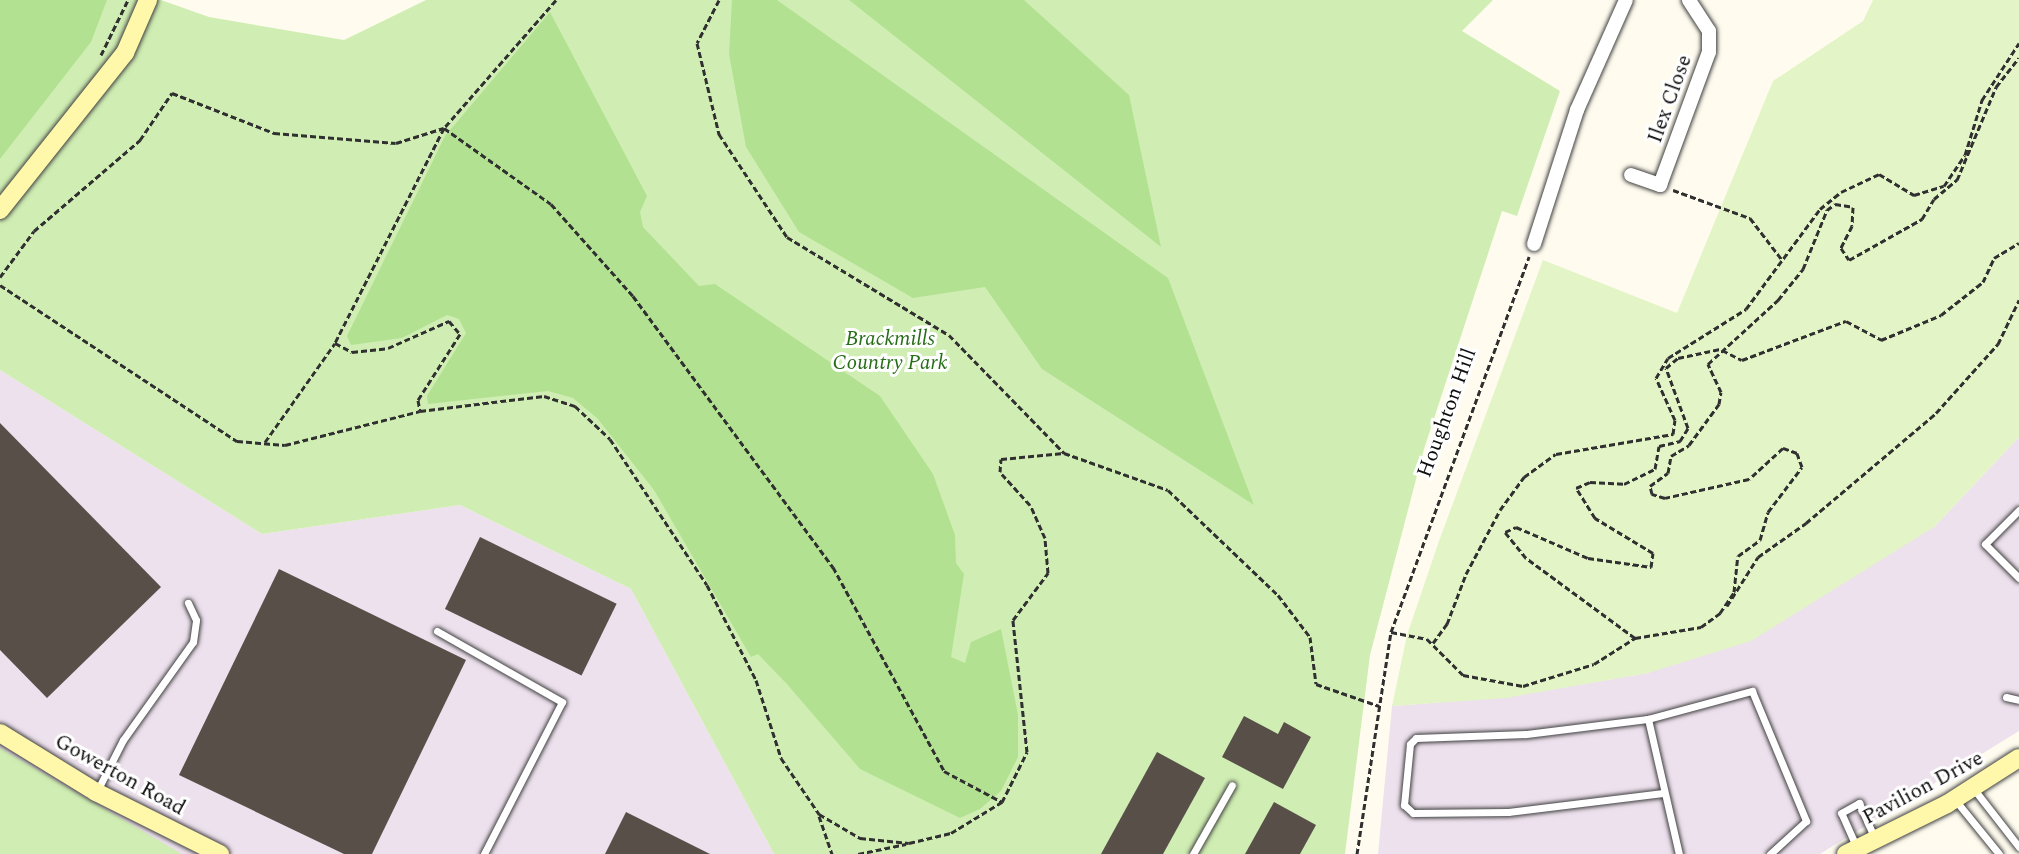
<!DOCTYPE html>
<style>
body{margin:0}
#map{position:relative;width:2019px;height:854px;overflow:hidden;background:#fffcef;font-family:Spectral,serif}
div>[style]{position:absolute}
.industrial>*{inset:0;background:#ede1ed}
.green>*{inset:0;background:#d0eeb3}
.forest>*{inset:0;background:#b2e191}
.pitch>*{inset:0;background:#e3f4c6}
.building>*{inset:0;background:#584f49;transform-origin:0 0}
.path>*{height:3px;margin-top:-1.5px;transform-origin:0;background:repeating-linear-gradient(90deg,#303030 0 6px,transparent 0 9px)}
.roads{filter:drop-shadow(0 0 2px #414141) drop-shadow(0 0 2px #414141)}
.lane>*{height:7px;margin:-3.5px;padding:0 3.5px;transform-origin:3.5px;border-radius:3.5px;background:#fff}
.street>*{height:14px;margin:-7px;padding:0 7px;transform-origin:7px;border-radius:7px;background:#fff}
.secondary>*{height:18px;margin:-9px;padding:0 9px;transform-origin:9px;border-radius:9px;background:#fff8aa}
span{translate:-50% -50%;white-space:nowrap;text-align:center;line-height:1.15;-webkit-text-stroke:6px #fff;paint-order:stroke}
.street-label{font-size:21px;color:#0e0e0e}
.park-label{font-size:21px;color:#266d17;font-style:italic}
</style>
<div id="map">
<div class="industrial">
<i style="clip-path:polygon(0 370px,262px 534px,460px 505px,631px 589px,774px 854px,0 854px)"></i>
<i style="clip-path:polygon(2019px 437px,2019px 731px,1820px 854px,1378px 854px,1392px 706px,1507px 697px,1648px 673px,1934px 527px)"></i>
</div>
<div class="green">
<i style="clip-path:polygon(0 0,161px 0,209px 17px,344px 40px,426px 0,1493px 0,1462px 31px,1560px 91px,1517px 216px,1502px 211px,1424px 449px,1370px 655px,1345px 854px,774px 854px,631px 589px,460px 505px,262px 534px,0 370px)"></i>
<i style="clip-path:polygon(0 748px,182px 854px,0 854px)"></i>
</div>
<div class="forest">
<i style="clip-path:polygon(0 0,107px 0,91px 42px,0 159px)"></i>
<i style="clip-path:polygon(732px 0,777px 0,1168px 278px,1254px 505px,1042px 369px,985px 287px,913px 298px,799px 232px,746px 147px,729px 54px)"></i>
<i style="clip-path:polygon(849px 0,1024px 0,1129px 95px,1161px 247px)"></i>
<i style="clip-path:polygon(550px 12px,647px 196px,640px 212px,643px 227px,699px 286px,715px 284px,880px 396px,933px 474px,955px 535px,956px 563px,964px 574px,951px 657px,965px 663px,971px 642px,1001px 629px,1018px 715px,1018px 757px,1001px 791px,980px 809px,960px 818px,860px 769px,786px 683px,758px 654px,751px 657px,654px 490px,597px 418px,573px 398px,548px 391px,428px 404px,427px 396px,466px 333px,459px 319px,447px 315px,402px 338px,351px 345px,347px 336px,445px 136px)"></i>
</div>
<div class="pitch">
<i style="clip-path:polygon(1873px 0,2019px 0,2019px 437px,1934px 527px,1751px 641px,1648px 673px,1506px 698px,1392px 706px,1407px 635px,1439px 541px,1543px 260px,1677px 313px,1773px 81px,1863px 21px)"></i>
</div>
<div class="building">
<i style="clip-path:polygon(0 423px,161px 587px,47px 698px,0 650px)"></i>
<i style="left:480px;top:537px;width:152px;height:80px;rotate:26deg"></i>
<i style="clip-path:polygon(279px 569px,466px 660px,372px 854px,344px 854px,179px 775px)"></i>
<i style="clip-path:polygon(1244px 716px,1278px 734px,1284px 722px,1311px 737px,1283px 789px,1222px 757px)"></i>
<i style="clip-path:polygon(1157px 752px,1205px 778px,1163px 854px,1101px 854px)"></i>
<i style="clip-path:polygon(1274px 802px,1316px 825px,1300px 854px,1245px 854px)"></i>
<i style="clip-path:polygon(626px 812px,710px 854px,605px 854px)"></i>
</div>
<div class="path">
<i style="left:556px;top:0;width:170px;rotate:131.2deg"></i>
<i style="left:444px;top:128px;width:241px;rotate:116.9deg"></i>
<i style="left:335px;top:343px;width:19px;rotate:28deg"></i>
<i style="left:352px;top:352px;width:36px;rotate:-6deg"></i>
<i style="left:388px;top:348px;width:67px;rotate:-23.9deg"></i>
<i style="left:449px;top:321px;width:17px;rotate:50deg"></i>
<i style="left:460px;top:334px;width:78px;rotate:122.5deg"></i>
<i style="left:418px;top:400px;width:11px;rotate:80deg"></i>
<i style="left:420px;top:411px;width:125px;rotate:-6.9deg"></i>
<i style="left:544px;top:396px;width:33px;rotate:18deg"></i>
<i style="left:575px;top:406px;width:48px;rotate:43.3deg"></i>
<i style="left:610px;top:439px;width:175px;rotate:56.4deg"></i>
<i style="left:707px;top:585px;width:107px;rotate:62.7deg"></i>
<i style="left:756px;top:680px;width:82px;rotate:72.2deg"></i>
<i style="left:781px;top:758px;width:68px;rotate:55.8deg"></i>
<i style="left:819px;top:814px;width:48px;rotate:30.3deg"></i>
<i style="left:860px;top:838px;width:49px;rotate:5.8deg"></i>
<i style="left:909px;top:843px;width:43px;rotate:-13.4deg"></i>
<i style="left:951px;top:833px;width:60px;rotate:-31.3deg"></i>
<i style="left:1002px;top:802px;width:56px;rotate:-63.4deg"></i>
<i style="left:1027px;top:752px;width:133px;rotate:-96.1deg"></i>
<i style="left:1013px;top:620px;width:59px;rotate:-53.3deg"></i>
<i style="left:1048px;top:573px;width:35px;rotate:-95deg"></i>
<i style="left:1045px;top:538px;width:36px;rotate:-114deg"></i>
<i style="left:1030px;top:505px;width:45px;rotate:-132.3deg"></i>
<i style="left:1000px;top:472px;width:13px;rotate:-86deg"></i>
<i style="left:1001px;top:459px;width:63px;rotate:-5.4deg"></i>
<i style="left:719px;top:0;width:48px;rotate:117.1deg"></i>
<i style="left:697px;top:43px;width:94px;rotate:76.4deg"></i>
<i style="left:719px;top:134px;width:123px;rotate:56.6deg"></i>
<i style="left:787px;top:237px;width:189px;rotate:31.2deg"></i>
<i style="left:949px;top:335px;width:165px;rotate:45.7deg"></i>
<i style="left:1064px;top:453px;width:110px;rotate:19.6deg"></i>
<i style="left:1168px;top:490px;width:152px;rotate:43.7deg"></i>
<i style="left:1278px;top:595px;width:53px;rotate:52.7deg"></i>
<i style="left:1310px;top:637px;width:47px;rotate:82.7deg"></i>
<i style="left:1316px;top:684px;width:67px;rotate:19.2deg"></i>
<i style="left:101px;top:55px;width:61px;rotate:-63.9deg"></i>
<i style="left:1673px;top:190px;width:82px;rotate:20deg"></i>
<i style="left:1750px;top:218px;width:54px;rotate:52.5deg"></i>
<i style="left:0;top:277px;width:57px;rotate:-53.5deg"></i>
<i style="left:34px;top:231px;width:140px;rotate:-40.6deg"></i>
<i style="left:140px;top:140px;width:57px;rotate:-55.8deg"></i>
<i style="left:172px;top:93px;width:110px;rotate:21.4deg"></i>
<i style="left:274px;top:133px;width:122px;rotate:4.7deg"></i>
<i style="left:396px;top:143px;width:50px;rotate:-17.4deg"></i>
<i style="left:444px;top:128px;width:131px;rotate:35.4deg"></i>
<i style="left:551px;top:204px;width:123px;rotate:48.3deg"></i>
<i style="left:633px;top:296px;width:337px;rotate:53.6deg"></i>
<i style="left:833px;top:567px;width:232px;rotate:61.4deg"></i>
<i style="left:944px;top:771px;width:66px;rotate:28.1deg"></i>
<i style="left:0;top:285px;width:284px;rotate:33.4deg"></i>
<i style="left:237px;top:441px;width:48px;rotate:4.8deg"></i>
<i style="left:285px;top:445px;width:139px;rotate:-14.1deg"></i>
<i style="left:1722px;top:350px;width:22px;rotate:27deg"></i>
<i style="left:1742px;top:360px;width:111px;rotate:-20.6deg"></i>
<i style="left:1846px;top:321px;width:40px;rotate:28deg"></i>
<i style="left:1881px;top:340px;width:65px;rotate:-22.6deg"></i>
<i style="left:1941px;top:315px;width:53px;rotate:-38.2deg"></i>
<i style="left:1983px;top:282px;width:26px;rotate:-65deg"></i>
<i style="left:1994px;top:258px;width:29px;rotate:-31deg"></i>
<i style="left:265px;top:442px;width:121px;rotate:-54.7deg"></i>
<i style="left:1727px;top:606px;width:58px;rotate:-57.7deg"></i>
<i style="left:1758px;top:557px;width:59px;rotate:-35.3deg"></i>
<i style="left:1806px;top:523px;width:170px;rotate:-40.2deg"></i>
<i style="left:1936px;top:413px;width:93px;rotate:-48.1deg"></i>
<i style="left:1998px;top:344px;width:49px;rotate:-64.5deg"></i>
<i style="left:1720px;top:613px;width:25px;rotate:-56deg"></i>
<i style="left:1734px;top:592px;width:36px;rotate:-84deg"></i>
<i style="left:1738px;top:556px;width:27px;rotate:-36deg"></i>
<i style="left:1760px;top:540px;width:29px;rotate:-74deg"></i>
<i style="left:1768px;top:512px;width:56px;rotate:-52.9deg"></i>
<i style="left:1802px;top:467px;width:15px;rotate:-110deg"></i>
<i style="left:1797px;top:453px;width:15px;rotate:-160deg"></i>
<i style="left:1783px;top:448px;width:46px;rotate:137.6deg"></i>
<i style="left:1749px;top:479px;width:86px;rotate:167.3deg"></i>
<i style="left:1665px;top:498px;width:14px;rotate:-163deg"></i>
<i style="left:1652px;top:494px;width:8px;rotate:-104deg"></i>
<i style="left:1650px;top:486px;width:22px;rotate:-36deg"></i>
<i style="left:1668px;top:473px;width:17px;rotate:-80deg"></i>
<i style="left:1671px;top:456px;width:21px;rotate:-31deg"></i>
<i style="left:1689px;top:445px;width:51px;rotate:-53.8deg"></i>
<i style="left:1719px;top:404px;width:12px;rotate:-81deg"></i>
<i style="left:1721px;top:392px;width:31px;rotate:-115deg"></i>
<i style="left:1708px;top:364px;width:95px;rotate:-42.4deg"></i>
<i style="left:1778px;top:300px;width:40px;rotate:-51deg"></i>
<i style="left:1803px;top:269px;width:64px;rotate:-67.9deg"></i>
<i style="left:1827px;top:210px;width:10px;rotate:-37deg"></i>
<i style="left:1835px;top:204px;width:18px;rotate:9deg"></i>
<i style="left:1853px;top:207px;width:19px;rotate:93deg"></i>
<i style="left:1852px;top:226px;width:25px;rotate:117deg"></i>
<i style="left:1841px;top:248px;width:14px;rotate:56deg"></i>
<i style="left:1849px;top:260px;width:84px;rotate:-29.3deg"></i>
<i style="left:1922px;top:219px;width:23px;rotate:-59deg"></i>
<i style="left:1934px;top:199px;width:30px;rotate:-40deg"></i>
<i style="left:1957px;top:180px;width:101px;rotate:-67.2deg"></i>
<i style="left:1996px;top:87px;width:37px;rotate:-52deg"></i>
<i style="left:1391px;top:632px;width:37px;rotate:11deg"></i>
<i style="left:1427px;top:639px;width:51px;rotate:45deg"></i>
<i style="left:1463px;top:675px;width:61px;rotate:10.4deg"></i>
<i style="left:1523px;top:686px;width:74px;rotate:-17.2deg"></i>
<i style="left:1594px;top:664px;width:49px;rotate:-32.4deg"></i>
<i style="left:1635px;top:638px;width:67px;rotate:-9.5deg"></i>
<i style="left:1701px;top:627px;width:24px;rotate:-36deg"></i>
<i style="left:1635px;top:638px;width:135px;rotate:-143.7deg"></i>
<i style="left:1526px;top:558px;width:33px;rotate:-129deg"></i>
<i style="left:1505px;top:532px;width:12px;rotate:-24deg"></i>
<i style="left:1516px;top:527px;width:78px;rotate:23.3deg"></i>
<i style="left:1588px;top:558px;width:64px;rotate:8.1deg"></i>
<i style="left:1651px;top:567px;width:14px;rotate:-82deg"></i>
<i style="left:1653px;top:553px;width:68px;rotate:-148.9deg"></i>
<i style="left:1595px;top:518px;width:36px;rotate:-122deg"></i>
<i style="left:1576px;top:488px;width:15px;rotate:-23deg"></i>
<i style="left:1590px;top:482px;width:34px;rotate:3deg"></i>
<i style="left:1624px;top:484px;width:34px;rotate:-26deg"></i>
<i style="left:1655px;top:469px;width:23px;rotate:-80deg"></i>
<i style="left:1659px;top:446px;width:22px;rotate:-13deg"></i>
<i style="left:1680px;top:441px;width:15px;rotate:-58deg"></i>
<i style="left:1688px;top:428px;width:64px;rotate:-110.1deg"></i>
<i style="left:1666px;top:368px;width:16px;rotate:-40deg"></i>
<i style="left:1678px;top:358px;width:43px;rotate:-12.1deg"></i>
<i style="left:1433px;top:643px;width:24px;rotate:-54deg"></i>
<i style="left:1447px;top:624px;width:53px;rotate:-69.2deg"></i>
<i style="left:1466px;top:574px;width:72px;rotate:-62deg"></i>
<i style="left:1500px;top:510px;width:41px;rotate:-54deg"></i>
<i style="left:1524px;top:477px;width:39px;rotate:-36deg"></i>
<i style="left:1556px;top:454px;width:119px;rotate:-9.7deg"></i>
<i style="left:1673px;top:434px;width:14px;rotate:-82deg"></i>
<i style="left:1675px;top:420px;width:46px;rotate:-114.3deg"></i>
<i style="left:1656px;top:378px;width:23px;rotate:-59deg"></i>
<i style="left:1668px;top:358px;width:92px;rotate:-32.1deg"></i>
<i style="left:1746px;top:309px;width:124px;rotate:-53.5deg"></i>
<i style="left:1820px;top:209px;width:27px;rotate:-39deg"></i>
<i style="left:1841px;top:192px;width:42px;rotate:-25.3deg"></i>
<i style="left:1879px;top:174px;width:41px;rotate:31deg"></i>
<i style="left:1914px;top:195px;width:31px;rotate:-17deg"></i>
<i style="left:1944px;top:186px;width:37px;rotate:-56deg"></i>
<i style="left:1965px;top:155px;width:58px;rotate:-72.8deg"></i>
<i style="left:1982px;top:100px;width:68px;rotate:-57deg"></i>
<i style="left:819px;top:816px;width:40px;rotate:71.1deg"></i>
<i style="left:858px;top:854px;width:49px;rotate:-11.8deg"></i>
<i style="left:1357px;top:854px;width:225px;rotate:-81.3deg"></i>
<i style="left:1391px;top:632px;width:400px;rotate:-69.8deg"></i>
</div>
<div class="roads">
<div class="lane">
<i style="left:2019px;top:510px;width:48px;rotate:135deg"></i>
<i style="left:1985px;top:544px;width:48px;rotate:45deg"></i>
<i style="left:437px;top:631px;width:144px;rotate:29.6deg"></i>
<i style="left:562px;top:702px;width:171px;rotate:117.2deg"></i>
<i style="left:2006px;top:697px;width:13px;rotate:13deg"></i>
<i style="left:1648px;top:719px;width:108px;rotate:-15.1deg"></i>
<i style="left:1752px;top:691px;width:141px;rotate:67.4deg"></i>
<i style="left:1806px;top:821px;width:49px;rotate:137.5deg"></i>
<i style="left:1973px;top:788px;width:75px;rotate:52.1deg"></i>
<i style="left:97px;top:791px;width:57px;rotate:-63deg"></i>
<i style="left:123px;top:740px;width:120px;rotate:-54.5deg"></i>
<i style="left:193px;top:642px;width:22px;rotate:-82deg"></i>
<i style="left:196px;top:620px;width:19px;rotate:-115deg"></i>
<i style="left:1663px;top:793px;width:156px;rotate:173deg"></i>
<i style="left:1508px;top:812px;width:95px;rotate:179.4deg"></i>
<i style="left:1413px;top:813px;width:12px;rotate:-138deg"></i>
<i style="left:1404px;top:805px;width:61px;rotate:-84.4deg"></i>
<i style="left:1410px;top:744px;width:8px;rotate:-45deg"></i>
<i style="left:1416px;top:738px;width:110px;rotate:-2.1deg"></i>
<i style="left:1526px;top:734px;width:123px;rotate:-7deg"></i>
<i style="left:1648px;top:719px;width:139px;rotate:77.1deg"></i>
<i style="left:1956px;top:801px;width:68px;rotate:50.9deg"></i>
<i style="left:1856px;top:846px;width:36px;rotate:-114deg"></i>
<i style="left:1841px;top:813px;width:21px;rotate:-29deg"></i>
<i style="left:1859px;top:803px;width:39px;rotate:66deg"></i>
<i style="left:1193px;top:854px;width:79px;rotate:-60.5deg"></i>
</div>
<div class="street">
<i style="left:1631px;top:175px;width:31px;rotate:19deg"></i>
<i style="left:1660px;top:185px;width:142px;rotate:-69.8deg"></i>
<i style="left:1709px;top:52px;width:21px;rotate:-90deg"></i>
<i style="left:1709px;top:31px;width:37px;rotate:-123deg"></i>
<i style="left:1534px;top:244px;width:141px;rotate:-72.2deg"></i>
<i style="left:1577px;top:110px;width:120px;rotate:-66deg"></i>
</div>
<div class="secondary">
<i style="left:0;top:210px;width:201px;rotate:-51.5deg"></i>
<i style="left:125px;top:53px;width:58px;rotate:-66.5deg"></i>
<i style="left:0;top:733px;width:113px;rotate:31.6deg"></i>
<i style="left:96px;top:792px;width:139px;rotate:26.6deg"></i>
<i style="left:1846px;top:854px;width:113px;rotate:-26.3deg"></i>
<i style="left:1947px;top:804px;width:85px;rotate:-32.6deg"></i>
</div>
</div>
<div class="street-label">
<span style="left:1670px;top:99px;rotate:-70deg">Ilex Close</span>
<span style="left:1447px;top:413px;rotate:-70deg">Houghton Hill</span>
<span style="left:120px;top:775px;rotate:29deg">Gowerton Road</span>
<span style="left:1923px;top:788px;rotate:-28deg">Pavilion Drive</span>
</div>
<div class="park-label">
<span style="left:890px;top:351px">Brackmills<br>Country Park</span>
</div>
</div>
